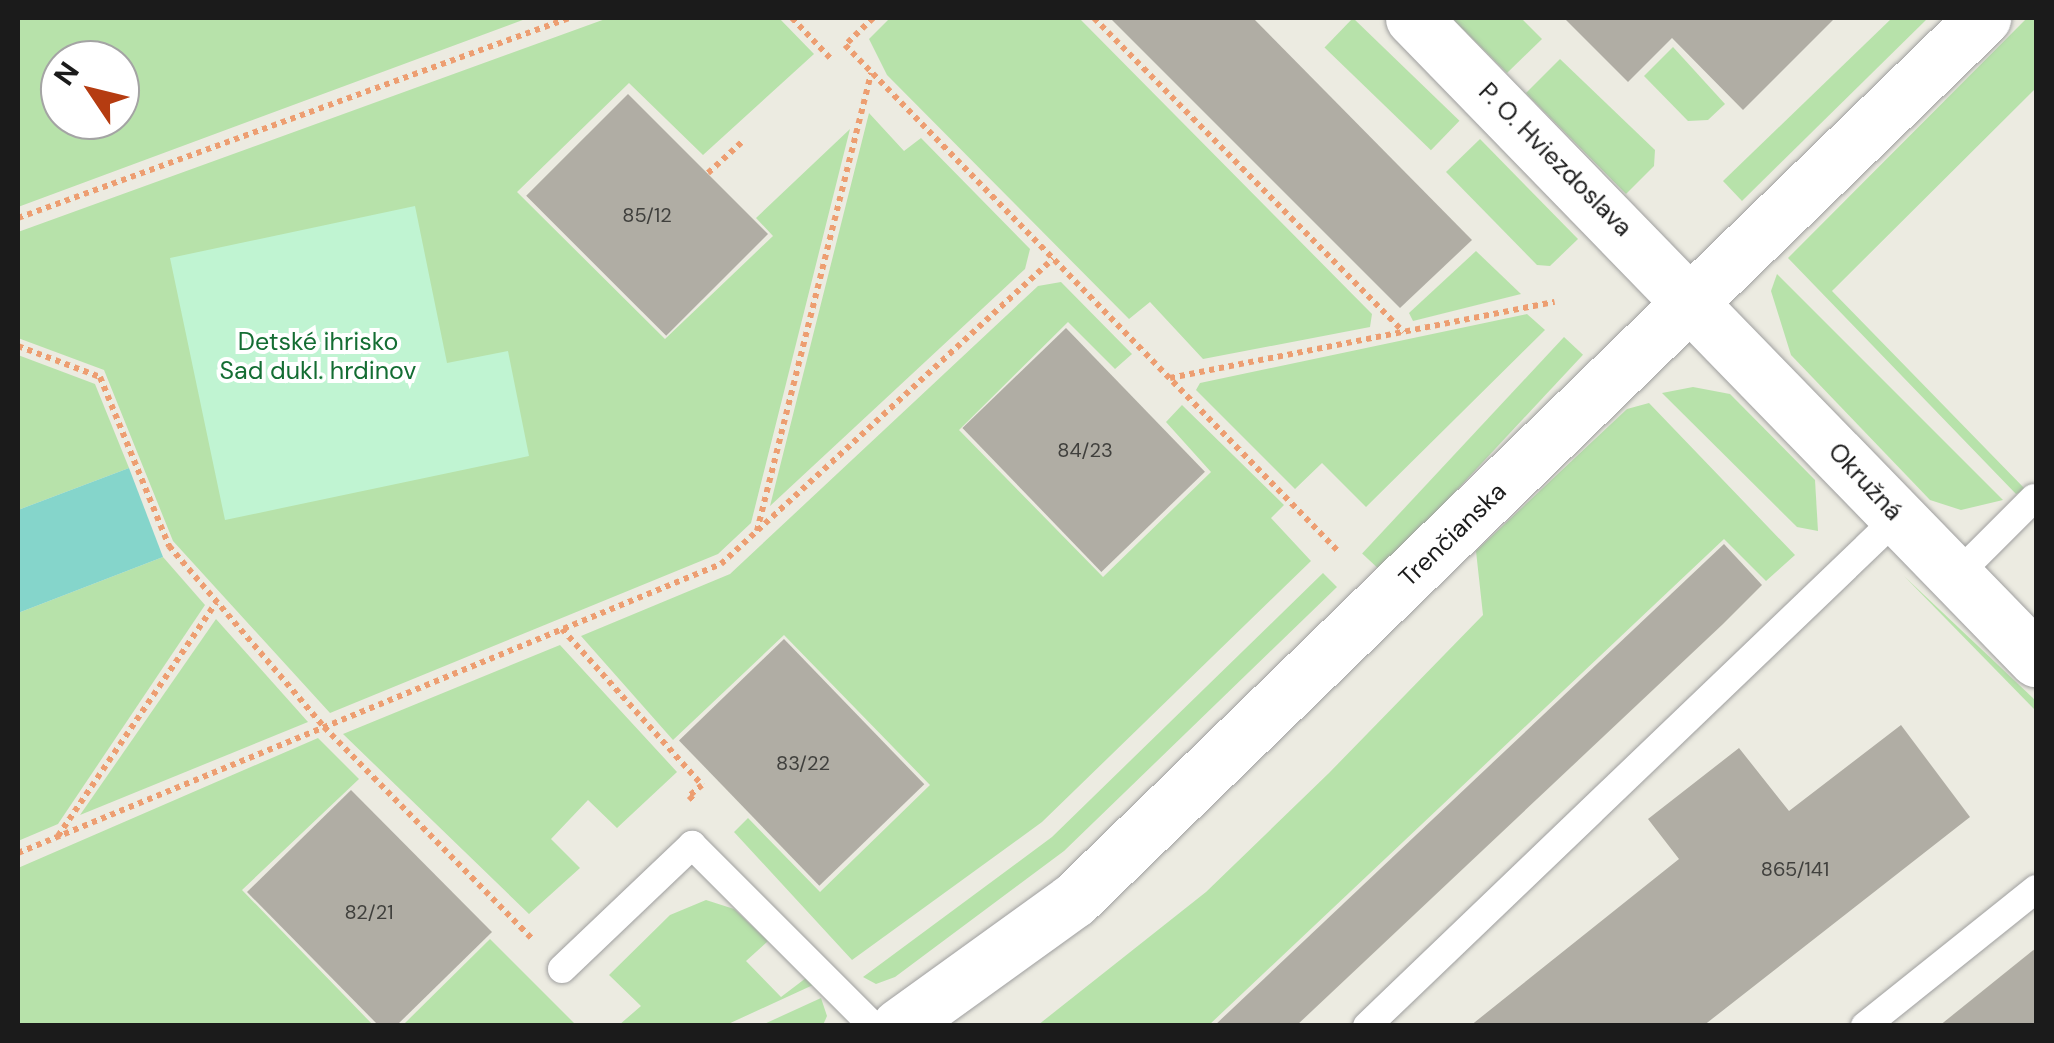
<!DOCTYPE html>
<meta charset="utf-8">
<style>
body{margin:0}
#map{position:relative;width:2054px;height:1043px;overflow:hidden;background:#ecebe1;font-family:"DM Sans",sans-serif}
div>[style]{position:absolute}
.grass>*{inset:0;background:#b7e2aa;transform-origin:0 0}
.park>*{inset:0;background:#c0f4d2}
.pitch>*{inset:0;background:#85d5cb}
.building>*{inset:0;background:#b0ada4;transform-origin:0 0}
.path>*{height:6px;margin-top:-3px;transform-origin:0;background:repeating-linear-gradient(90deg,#ed9e71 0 5px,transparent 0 10px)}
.roads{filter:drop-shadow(0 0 2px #9f9f9f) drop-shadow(0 0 2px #9f9f9f)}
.service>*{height:28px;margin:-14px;padding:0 14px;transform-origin:14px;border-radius:14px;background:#fff}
.minor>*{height:55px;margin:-27.5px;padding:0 27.5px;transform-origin:27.5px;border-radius:27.5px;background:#fff}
span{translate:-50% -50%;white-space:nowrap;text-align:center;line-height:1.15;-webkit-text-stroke:8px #fff;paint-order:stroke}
.number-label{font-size:20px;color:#40403d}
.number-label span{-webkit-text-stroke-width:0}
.street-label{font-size:25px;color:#1b1b1b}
.park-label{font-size:25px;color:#146d33}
.frame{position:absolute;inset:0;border:20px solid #1b1b1b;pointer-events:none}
.north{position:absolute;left:40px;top:40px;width:100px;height:100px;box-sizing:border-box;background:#fff;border:2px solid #a4a4a4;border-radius:50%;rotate:305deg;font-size:28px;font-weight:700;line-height:40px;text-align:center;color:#1b1b1b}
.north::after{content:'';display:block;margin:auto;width:35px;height:45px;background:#b53c11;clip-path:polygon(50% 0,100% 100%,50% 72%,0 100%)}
</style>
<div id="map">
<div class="grass">
<i style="clip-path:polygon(evenodd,18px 18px,528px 18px,18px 207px,18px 18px,60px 60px,120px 60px,120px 120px,60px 120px,60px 60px)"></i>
<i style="clip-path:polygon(608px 18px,779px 18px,814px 54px,703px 155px,629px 83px,517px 192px,665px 339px,773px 236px,756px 218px,850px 129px,751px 523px,718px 554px,330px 713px,173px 541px,104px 370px,18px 338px,18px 232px)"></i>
<i style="clip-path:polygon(890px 18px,1079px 18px,1372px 314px,1370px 327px,1203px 359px,1150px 302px,1129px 319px,887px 75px,869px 39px)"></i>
<i style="left:1353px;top:18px;width:148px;height:41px;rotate:44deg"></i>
<i style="clip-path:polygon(1452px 18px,1521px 18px,1542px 39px,1507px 73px)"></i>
<i style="clip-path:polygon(1892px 18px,1928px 18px,1742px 201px,1723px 181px)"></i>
<i style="clip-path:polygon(2027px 18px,2036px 18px,2036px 88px,1832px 291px,2026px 490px,2016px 494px,1788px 258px)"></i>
<i style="clip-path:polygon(1673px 47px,1725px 104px,1708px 120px,1688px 121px,1644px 76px)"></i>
<i style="clip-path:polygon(1560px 59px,1655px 150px,1654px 166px,1626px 194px,1526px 93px)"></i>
<i style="clip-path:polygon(869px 113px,904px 151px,921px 138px,1030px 249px,1025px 269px,770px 506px)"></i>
<i style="clip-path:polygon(1480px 139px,1578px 239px,1550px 266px,1537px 265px,1446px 172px)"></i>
<i style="clip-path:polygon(1476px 251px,1521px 294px,1413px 321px,1409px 313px)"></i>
<i style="clip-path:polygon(1777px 274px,2003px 500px,1961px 510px,1930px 500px,1791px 355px,1771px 291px)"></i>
<i style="clip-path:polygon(1061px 282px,1132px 354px,1115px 369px,1068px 322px,959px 430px,1103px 577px,1211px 472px,1166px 422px,1182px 405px,1284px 505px,1271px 518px,1311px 561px,1042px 822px,852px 960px,734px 832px,748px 818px,820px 892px,930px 785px,784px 635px,673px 740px,581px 636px,730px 574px,1038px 286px)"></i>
<i style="clip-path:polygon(1527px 314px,1545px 330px,1366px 507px,1322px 463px,1295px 489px,1196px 390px,1200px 383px)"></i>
<i style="left:1564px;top:337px;width:26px;height:296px;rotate:43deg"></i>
<i style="clip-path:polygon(18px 355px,95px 384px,129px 468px,18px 510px)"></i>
<i style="clip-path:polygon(1693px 387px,1730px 394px,1815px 480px,1818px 531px,1797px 527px,1662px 393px)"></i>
<i style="clip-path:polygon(1649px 403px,1795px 555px,1766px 581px,1724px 539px,1209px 1025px,1038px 1025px,1206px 892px,1329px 773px,1483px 615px,1476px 551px,1627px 409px)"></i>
<i style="clip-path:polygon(163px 557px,205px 605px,58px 824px,18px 841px,18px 613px)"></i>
<i style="clip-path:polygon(1323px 573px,1337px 587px,1064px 851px,895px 977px,876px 984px,863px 977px,1052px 837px)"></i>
<i style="clip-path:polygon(1904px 576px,2036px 701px,2036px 711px)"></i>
<i style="clip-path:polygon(216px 619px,308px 722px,80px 815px)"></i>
<i style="clip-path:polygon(560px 645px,677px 772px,617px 828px,588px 800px,551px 839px,580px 868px,529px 914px,343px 734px)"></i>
<i style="clip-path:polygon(318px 738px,359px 779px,242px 890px,373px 1025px,18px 1025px,18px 868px)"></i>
<i style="clip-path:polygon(706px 900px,734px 909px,768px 941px,746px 961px,781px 997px,806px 978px,813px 985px,726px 1025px,619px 1025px,641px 1006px,609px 975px,670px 915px)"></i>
<i style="clip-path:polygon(490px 939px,576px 1025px,403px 1025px)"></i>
<i style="clip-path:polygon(821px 998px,827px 1016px,823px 1025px,762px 1025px)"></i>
</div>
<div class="park">
<i style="clip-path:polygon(415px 206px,447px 363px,508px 351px,529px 456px,225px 520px,170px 258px)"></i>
</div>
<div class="pitch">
<i style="clip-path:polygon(129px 468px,163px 557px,18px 613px,18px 510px)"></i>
</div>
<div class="building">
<i style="clip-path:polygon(1110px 18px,1253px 18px,1472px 240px,1400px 308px)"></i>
<i style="clip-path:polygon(1564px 18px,1835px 18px,1743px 110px,1672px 38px,1628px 82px)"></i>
<i style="left:628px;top:94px;width:198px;height:144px;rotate:45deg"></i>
<i style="left:1066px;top:328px;width:200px;height:144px;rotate:46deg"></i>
<i style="clip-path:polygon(1724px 544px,1762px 585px,1723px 624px,1296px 1026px,1214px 1026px)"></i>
<i style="left:784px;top:639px;width:202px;height:146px;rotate:46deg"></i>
<i style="clip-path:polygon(1901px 725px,1970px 817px,1703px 1026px,1470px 1026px,1679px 859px,1648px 819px,1739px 748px,1789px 811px)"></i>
<i style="clip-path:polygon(351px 790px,492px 932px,396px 1026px,379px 1026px,247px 892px)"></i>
<i style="clip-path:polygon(2036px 948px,2036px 1026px,1939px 1026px)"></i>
</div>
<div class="path">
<i style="left:792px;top:18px;width:57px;rotate:46.4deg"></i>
<i style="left:873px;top:18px;width:39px;rotate:136deg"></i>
<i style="left:845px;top:45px;width:705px;rotate:45.75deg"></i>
<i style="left:1094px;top:18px;width:441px;rotate:45.4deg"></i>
<i style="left:708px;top:173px;width:47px;rotate:-42.4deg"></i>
<i style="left:18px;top:218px;width:586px;rotate:-19.95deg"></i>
<i style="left:18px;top:346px;width:88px;rotate:20.7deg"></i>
<i style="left:100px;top:377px;width:183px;rotate:67.8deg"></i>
<i style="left:169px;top:546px;width:238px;rotate:49.4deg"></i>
<i style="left:324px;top:727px;width:298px;rotate:45.5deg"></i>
<i style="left:1170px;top:378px;width:392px;rotate:-11.2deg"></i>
<i style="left:757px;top:531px;width:472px;rotate:-76deg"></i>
<i style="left:562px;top:629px;width:210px;rotate:48.1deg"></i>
<i style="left:702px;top:785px;width:17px;rotate:140deg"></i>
<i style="left:689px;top:796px;width:6px;rotate:45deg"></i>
<i style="left:58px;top:836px;width:282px;rotate:-55.9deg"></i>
<i style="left:18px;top:853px;width:760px;rotate:-22.35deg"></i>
<i style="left:721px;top:564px;width:451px;rotate:-42.6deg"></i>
</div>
<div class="roads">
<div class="service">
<i style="left:1956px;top:576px;width:110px;rotate:-45deg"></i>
<i style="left:562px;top:969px;width:180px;rotate:-43.6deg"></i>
<i style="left:692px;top:845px;width:256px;rotate:45deg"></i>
<i style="left:1367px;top:1026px;width:736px;rotate:-43.79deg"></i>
<i style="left:1865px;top:1026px;width:219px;rotate:-38.7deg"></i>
</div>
<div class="minor">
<i style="left:1413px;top:18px;width:894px;rotate:45.82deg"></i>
<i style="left:899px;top:1026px;width:216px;rotate:-35.8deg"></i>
<i style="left:1074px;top:900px;width:1267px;rotate:-44.14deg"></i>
</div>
</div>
<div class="number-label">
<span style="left:647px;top:215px">85/12</span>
<span style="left:1085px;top:450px">84/23</span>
<span style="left:803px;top:763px">83/22</span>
<span style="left:1795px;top:869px">865/141</span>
<span style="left:369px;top:912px">82/21</span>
</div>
<div class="street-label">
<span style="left:1555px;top:160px;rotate:45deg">P. O. Hviezdoslava</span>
<span style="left:1865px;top:482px;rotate:47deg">Okružná</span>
<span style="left:1453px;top:535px;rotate:-44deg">Trenčianska</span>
</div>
<div class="park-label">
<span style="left:318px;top:357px">Detské ihrisko<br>Sad dukl. hrdinov</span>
</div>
<div class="frame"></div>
<div class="north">N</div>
</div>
